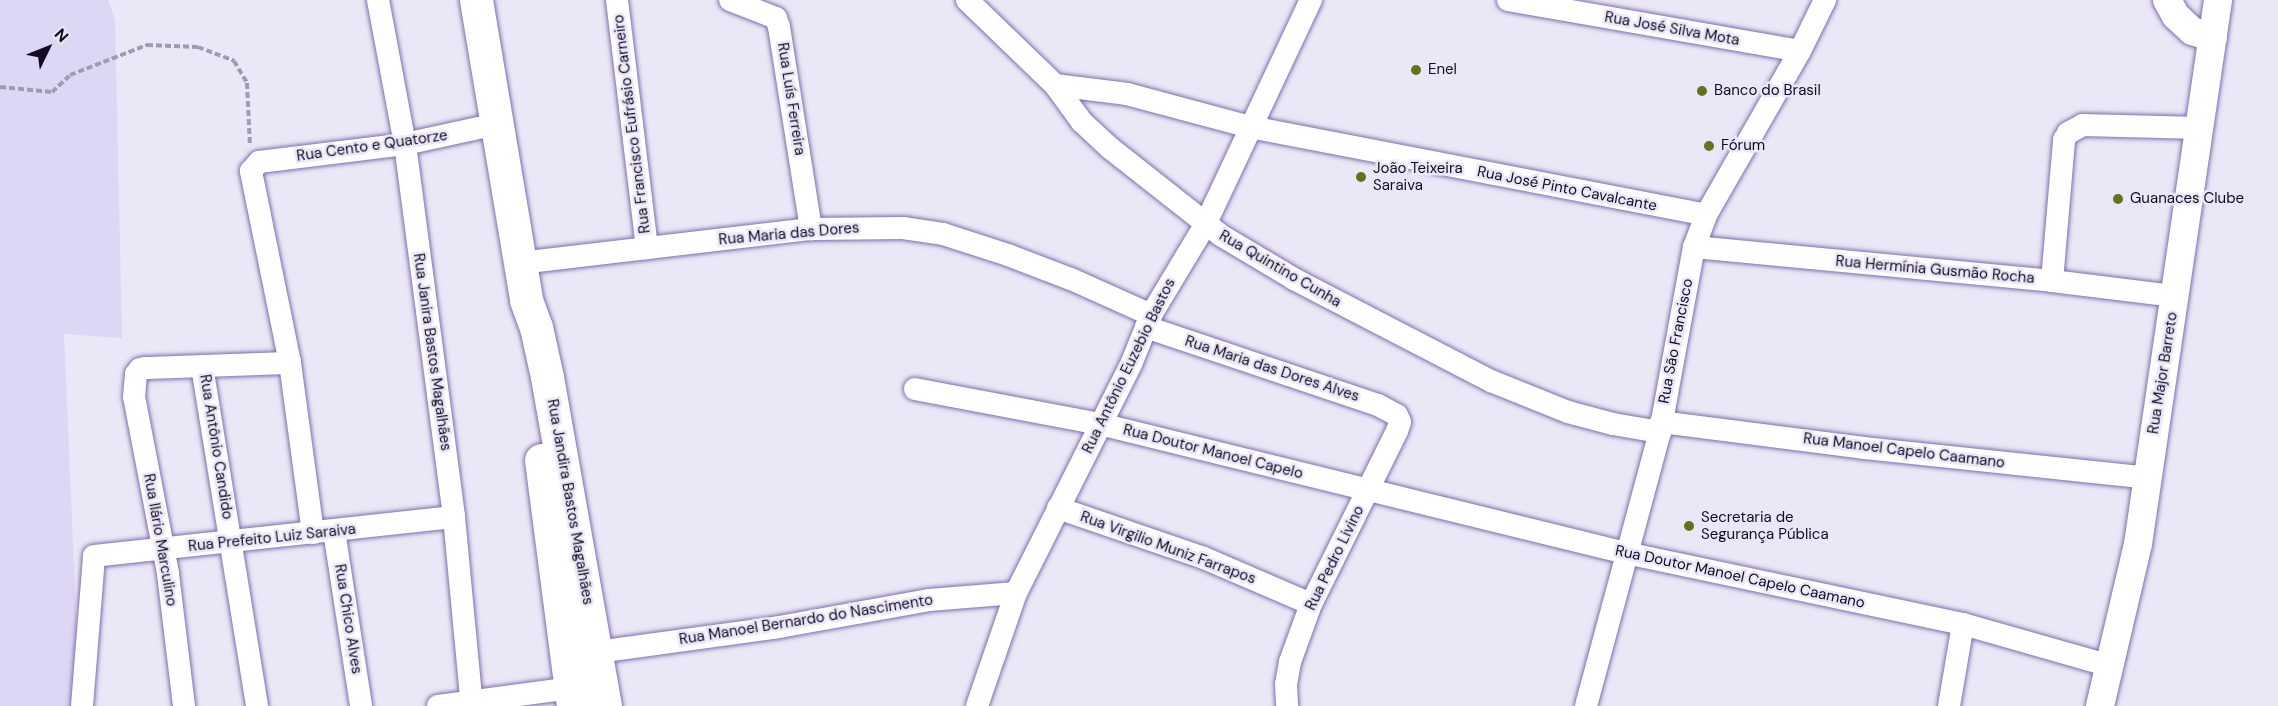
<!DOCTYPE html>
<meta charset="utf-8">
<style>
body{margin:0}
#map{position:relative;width:2278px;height:706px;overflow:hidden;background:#eae7f6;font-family:"DM Sans",sans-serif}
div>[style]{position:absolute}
.green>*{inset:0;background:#ddd6f5}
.path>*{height:4px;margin-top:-2px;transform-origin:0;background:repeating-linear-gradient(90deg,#a09bae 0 6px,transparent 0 9px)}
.roads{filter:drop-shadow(0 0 2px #806db1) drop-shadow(0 0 2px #806db1)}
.minor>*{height:22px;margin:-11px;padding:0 11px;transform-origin:11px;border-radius:11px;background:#fff}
.major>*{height:28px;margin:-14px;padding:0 14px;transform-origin:14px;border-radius:14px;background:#fff}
.highway>*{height:33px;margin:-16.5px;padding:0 16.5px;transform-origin:16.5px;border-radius:16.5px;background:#fff}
.dots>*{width:16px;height:16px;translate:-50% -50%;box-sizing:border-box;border:3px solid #eae7f6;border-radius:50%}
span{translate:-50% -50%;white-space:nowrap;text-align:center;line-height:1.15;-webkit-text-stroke:5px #eae7f6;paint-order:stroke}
.street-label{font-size:15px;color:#120923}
.poi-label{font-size:15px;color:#120923}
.left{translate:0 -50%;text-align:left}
.north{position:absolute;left:18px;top:18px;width:60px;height:60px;-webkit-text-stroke:4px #eae7f6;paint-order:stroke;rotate:47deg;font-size:16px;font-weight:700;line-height:24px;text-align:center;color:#120923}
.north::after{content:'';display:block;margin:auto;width:21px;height:27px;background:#120923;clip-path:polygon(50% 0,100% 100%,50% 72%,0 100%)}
</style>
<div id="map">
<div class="green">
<i style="clip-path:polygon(0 0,108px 0,115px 20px,122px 338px,64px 334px,80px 706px,0 706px)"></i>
</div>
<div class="path">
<i style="left:0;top:87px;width:52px;rotate:5.5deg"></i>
<i style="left:52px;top:92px;width:25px;rotate:-43deg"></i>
<i style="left:70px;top:75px;width:83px;rotate:-21.3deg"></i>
<i style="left:147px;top:45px;width:51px;rotate:2.2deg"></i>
<i style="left:198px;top:47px;width:39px;rotate:21deg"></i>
<i style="left:234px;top:61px;width:26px;rotate:59deg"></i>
<i style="left:247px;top:83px;width:63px;rotate:87.3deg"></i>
</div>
<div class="roads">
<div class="minor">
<i style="left:378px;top:0;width:147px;rotate:79.4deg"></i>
<i style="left:405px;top:144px;width:376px;rotate:82.5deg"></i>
<i style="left:454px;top:517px;width:190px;rotate:84.6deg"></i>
<i style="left:617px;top:0;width:250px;rotate:83.1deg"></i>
<i style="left:730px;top:0;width:49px;rotate:21.4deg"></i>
<i style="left:776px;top:18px;width:9px;rotate:72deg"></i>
<i style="left:779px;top:27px;width:205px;rotate:81deg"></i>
<i style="left:967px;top:0;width:122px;rotate:44deg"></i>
<i style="left:1055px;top:85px;width:46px;rotate:53.9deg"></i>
<i style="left:1082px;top:122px;width:38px;rotate:43deg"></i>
<i style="left:1110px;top:148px;width:142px;rotate:38.2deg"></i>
<i style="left:1222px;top:236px;width:84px;rotate:30.8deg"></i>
<i style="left:1294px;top:279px;width:222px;rotate:27.4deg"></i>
<i style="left:1491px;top:381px;width:83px;rotate:21.9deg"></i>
<i style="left:1568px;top:412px;width:47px;rotate:14.9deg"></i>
<i style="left:1613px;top:424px;width:48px;rotate:9.7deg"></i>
<i style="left:1508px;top:0;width:296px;rotate:9.9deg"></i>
<i style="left:1055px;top:85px;width:73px;rotate:7.1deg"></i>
<i style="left:1127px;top:94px;width:127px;rotate:15deg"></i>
<i style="left:1250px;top:127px;width:464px;rotate:10.9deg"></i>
<i style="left:1694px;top:247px;width:360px;rotate:5.4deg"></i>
<i style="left:2052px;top:281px;width:124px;rotate:7deg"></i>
<i style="left:520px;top:263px;width:293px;rotate:-6.7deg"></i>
<i style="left:811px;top:229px;width:92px;rotate:-0.6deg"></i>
<i style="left:903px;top:228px;width:40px;rotate:8.5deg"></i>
<i style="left:943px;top:234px;width:68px;rotate:17.9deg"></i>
<i style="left:1008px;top:255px;width:67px;rotate:20.9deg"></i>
<i style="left:1071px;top:279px;width:88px;rotate:24.2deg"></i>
<i style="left:2052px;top:281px;width:142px;rotate:-85.1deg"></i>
<i style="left:2064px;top:140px;width:8px;rotate:-60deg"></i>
<i style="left:2068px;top:133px;width:17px;rotate:-28deg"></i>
<i style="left:2083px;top:125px;width:116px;rotate:1.5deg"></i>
<i style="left:1146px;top:327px;width:245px;rotate:18.6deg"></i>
<i style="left:1378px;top:405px;width:21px;rotate:28deg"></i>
<i style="left:1397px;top:415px;width:8px;rotate:67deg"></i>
<i style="left:1400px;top:422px;width:9px;rotate:108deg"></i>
<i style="left:1397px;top:431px;width:193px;rotate:116.4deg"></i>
<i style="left:1311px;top:604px;width:62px;rotate:109.9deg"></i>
<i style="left:1290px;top:662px;width:22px;rotate:100deg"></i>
<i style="left:1286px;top:684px;width:22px;rotate:87deg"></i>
<i style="left:202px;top:366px;width:344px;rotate:80.8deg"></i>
<i style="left:915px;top:389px;width:188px;rotate:10.7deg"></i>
<i style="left:1100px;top:424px;width:542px;rotate:13.78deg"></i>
<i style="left:1626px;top:553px;width:344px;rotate:11.9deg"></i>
<i style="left:1963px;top:624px;width:153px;rotate:15.9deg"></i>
<i style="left:1661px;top:422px;width:205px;rotate:7.3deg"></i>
<i style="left:1864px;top:448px;width:286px;rotate:6deg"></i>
<i style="left:1058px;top:508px;width:154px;rotate:18.9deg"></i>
<i style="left:1204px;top:558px;width:116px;rotate:23.3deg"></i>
<i style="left:334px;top:531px;width:177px;rotate:81.2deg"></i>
<i style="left:313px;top:533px;width:172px;rotate:-97.7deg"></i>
<i style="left:290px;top:363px;width:196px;rotate:-101.5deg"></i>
<i style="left:251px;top:171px;width:12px;rotate:-48deg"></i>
<i style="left:259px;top:162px;width:147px;rotate:-7deg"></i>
<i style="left:405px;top:144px;width:94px;rotate:-12.3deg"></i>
<i style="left:597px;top:652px;width:184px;rotate:-7.8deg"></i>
<i style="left:779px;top:627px;width:152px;rotate:-10.2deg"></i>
<i style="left:929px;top:600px;width:87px;rotate:-4.6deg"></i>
<i style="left:82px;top:706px;width:150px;rotate:-85.4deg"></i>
<i style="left:94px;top:556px;width:362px;rotate:-6.2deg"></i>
<i style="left:184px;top:706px;width:134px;rotate:-96.9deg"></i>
<i style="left:168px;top:573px;width:179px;rotate:-100.9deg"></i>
<i style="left:134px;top:397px;width:23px;rotate:-85deg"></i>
<i style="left:136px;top:374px;width:6px;rotate:-51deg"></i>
<i style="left:140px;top:369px;width:5px;rotate:-11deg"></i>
<i style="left:145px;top:368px;width:145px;rotate:-2deg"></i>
<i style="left:438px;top:706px;width:134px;rotate:-7.7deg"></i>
<i style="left:977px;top:706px;width:120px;rotate:-71deg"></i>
<i style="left:1016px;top:593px;width:258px;rotate:-63.3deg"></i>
<i style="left:1132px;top:362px;width:51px;rotate:-68deg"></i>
<i style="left:1151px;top:315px;width:105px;rotate:-59deg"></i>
<i style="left:1205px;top:225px;width:249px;rotate:-64.8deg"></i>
<i style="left:1586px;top:706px;width:284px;rotate:-74.9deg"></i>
<i style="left:1660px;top:432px;width:188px;rotate:-79.6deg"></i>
<i style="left:1694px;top:247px;width:34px;rotate:-69deg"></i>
<i style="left:1706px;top:215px;width:189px;rotate:-60.2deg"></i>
<i style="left:1800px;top:51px;width:57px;rotate:-63.9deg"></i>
<i style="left:1949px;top:706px;width:83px;rotate:-80.3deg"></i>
</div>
<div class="major">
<i style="left:2167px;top:0;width:18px;rotate:61deg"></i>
<i style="left:2176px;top:16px;width:22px;rotate:43deg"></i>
<i style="left:2192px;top:31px;width:22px;rotate:18deg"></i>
<i style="left:2100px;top:706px;width:166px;rotate:-76.8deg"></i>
<i style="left:2138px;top:544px;width:550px;rotate:-81.63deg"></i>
</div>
<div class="highway">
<i style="left:476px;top:0;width:304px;rotate:80.5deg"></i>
<i style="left:526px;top:300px;width:29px;rotate:70deg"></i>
<i style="left:536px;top:327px;width:51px;rotate:77.6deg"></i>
<i style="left:547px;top:377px;width:334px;rotate:80deg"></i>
<i style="left:541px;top:460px;width:248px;rotate:82.6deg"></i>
</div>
</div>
<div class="dots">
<i style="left:1416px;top:70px;background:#677119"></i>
<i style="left:1702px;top:91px;background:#677119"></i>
<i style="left:1709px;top:146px;background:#677119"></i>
<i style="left:1361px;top:177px;background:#677119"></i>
<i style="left:2118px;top:199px;background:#677119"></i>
<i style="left:1689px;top:526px;background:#677119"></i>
</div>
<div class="street-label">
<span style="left:1672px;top:29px;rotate:10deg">Rua José Silva Mota</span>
<span style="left:791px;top:99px;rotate:81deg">Rua Luís Ferreira</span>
<span style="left:632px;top:124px;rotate:-97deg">Rua Francisco Eufrásio Carneiro</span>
<span style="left:372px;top:146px;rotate:-8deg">Rua Cento e Quatorze</span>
<span style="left:1567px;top:189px;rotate:11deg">Rua José Pinto Cavalcante</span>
<span style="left:789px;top:234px;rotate:-5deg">Rua Maria das Dores</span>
<span style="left:1280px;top:269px;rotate:30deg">Rua Quintino Cunha</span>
<span style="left:1935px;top:270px;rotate:5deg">Rua Hermínia Gusmão Rocha</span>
<span style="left:1676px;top:341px;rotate:-79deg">Rua São Francisco</span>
<span style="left:432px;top:352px;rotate:82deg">Rua Janira Bastos Magalhães</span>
<span style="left:1129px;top:366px;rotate:-64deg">Rua Antônio Euzebio Bastos</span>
<span style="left:1272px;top:369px;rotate:18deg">Rua Maria das Dores Alves</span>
<span style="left:2163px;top:373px;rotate:-81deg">Rua Major Barreto</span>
<span style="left:216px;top:447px;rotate:81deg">Rua Antônio Candido</span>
<span style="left:1904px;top:451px;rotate:7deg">Rua Manoel Capelo Caamano</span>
<span style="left:1213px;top:452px;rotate:14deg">Rua Doutor Manoel Capelo</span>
<span style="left:570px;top:502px;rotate:80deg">Rua Jandira Bastos Magalhães</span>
<span style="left:272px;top:538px;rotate:-6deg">Rua Prefeito Luiz Saraiva</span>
<span style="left:160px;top:540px;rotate:80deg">Rua Ilário Marculino</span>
<span style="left:1168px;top:548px;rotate:20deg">Rua Virgilio Muniz Farrapos</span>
<span style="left:1335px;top:558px;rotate:-64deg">Rua Pedro Livino</span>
<span style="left:1740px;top:577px;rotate:12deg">Rua Doutor Manoel Capelo Caamano</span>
<span style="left:348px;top:619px;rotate:81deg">Rua Chico Alves</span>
<span style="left:806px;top:620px;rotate:-9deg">Rua Manoel Bernardo do Nascimento</span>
</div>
<div class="poi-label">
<span class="left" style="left:1428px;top:70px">Enel</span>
<span class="left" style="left:1714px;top:91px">Banco do Brasil</span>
<span class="left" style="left:1721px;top:146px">Fórum</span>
<span class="left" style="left:1373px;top:177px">João Teixeira<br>Saraiva</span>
<span class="left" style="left:2130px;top:199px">Guanaces Clube</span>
<span class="left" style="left:1701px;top:526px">Secretaria de<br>Segurança Pública</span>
</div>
<div class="north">N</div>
</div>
